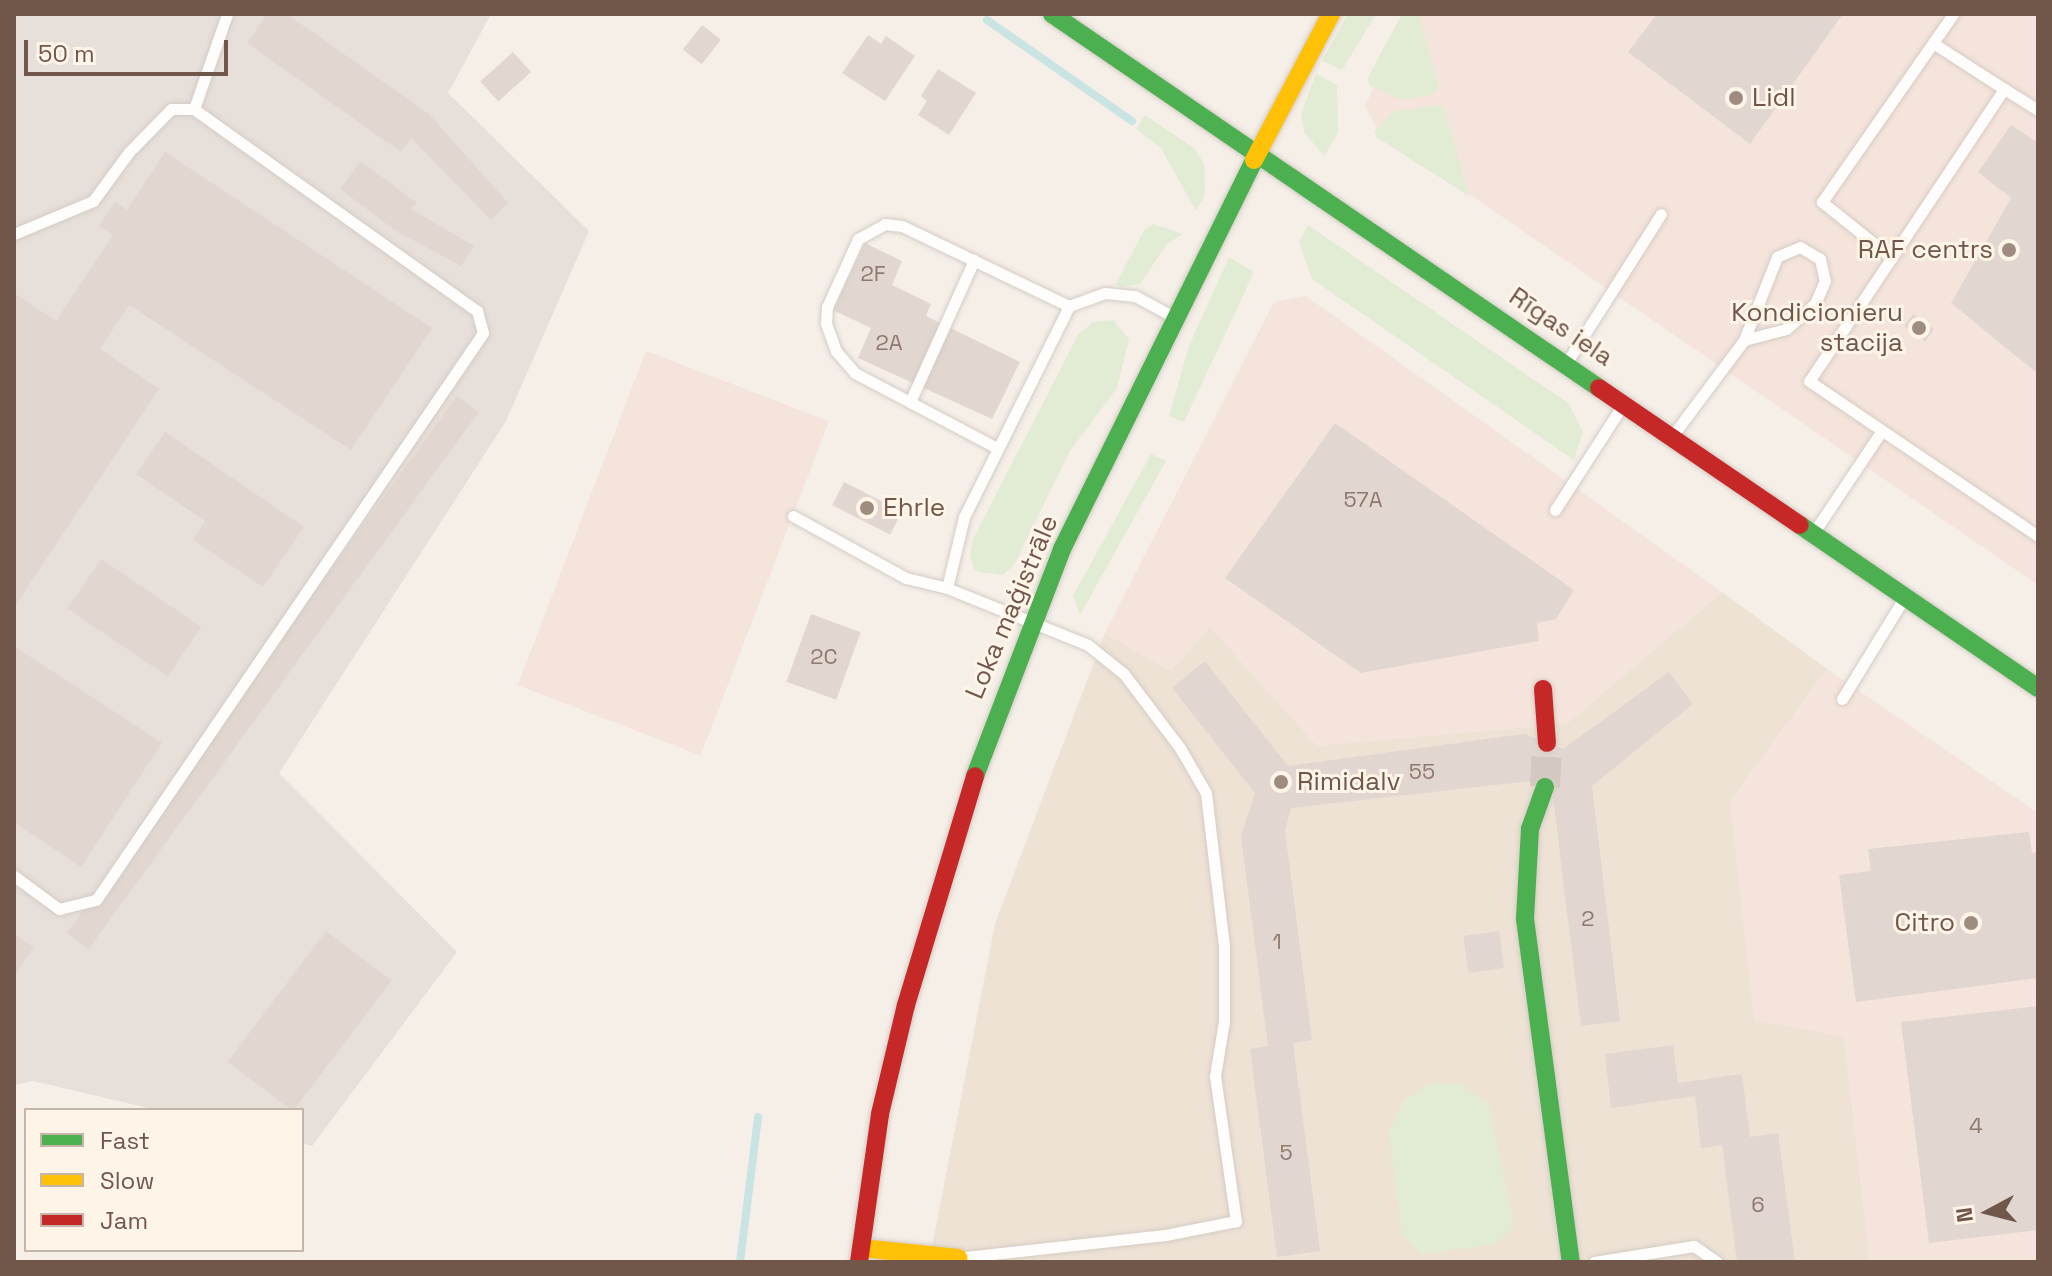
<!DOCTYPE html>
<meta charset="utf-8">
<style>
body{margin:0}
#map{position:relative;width:2052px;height:1276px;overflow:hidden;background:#f5efe8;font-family:"Space Grotesk",sans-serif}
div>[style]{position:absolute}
.residential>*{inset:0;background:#eee2d5}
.commercial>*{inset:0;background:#f5e4db;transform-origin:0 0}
.industrial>*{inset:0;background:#e7dfd9}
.green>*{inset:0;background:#e2ebd3}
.stream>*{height:8px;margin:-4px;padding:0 4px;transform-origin:4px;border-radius:4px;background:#cae4e4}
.building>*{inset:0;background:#e1d7d0;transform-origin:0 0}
.secondary-tunnel>*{height:30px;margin-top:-15px;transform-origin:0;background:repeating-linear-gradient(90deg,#d4c9c0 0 30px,transparent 0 45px)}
.roads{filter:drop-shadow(0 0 2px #d4ccc5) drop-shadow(0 0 2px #d4ccc5)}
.lane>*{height:11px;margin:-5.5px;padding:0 5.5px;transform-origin:5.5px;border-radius:5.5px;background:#fefdfc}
.fast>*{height:18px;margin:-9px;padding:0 9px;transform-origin:9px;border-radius:9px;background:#4caf50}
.slow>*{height:18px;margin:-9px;padding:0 9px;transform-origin:9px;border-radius:9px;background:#ffc107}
.jam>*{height:18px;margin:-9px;padding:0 9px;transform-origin:9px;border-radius:9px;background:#c62828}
.dots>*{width:22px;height:22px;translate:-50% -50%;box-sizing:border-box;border:4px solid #fef4e8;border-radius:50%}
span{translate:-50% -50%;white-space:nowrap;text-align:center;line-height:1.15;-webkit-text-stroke:6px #fef4e8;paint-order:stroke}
.number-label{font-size:22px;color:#8f786e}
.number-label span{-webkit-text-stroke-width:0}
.poi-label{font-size:26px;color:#71564a}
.left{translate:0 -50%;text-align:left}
.right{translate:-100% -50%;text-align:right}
.street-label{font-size:26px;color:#71564a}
.frame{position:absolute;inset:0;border:16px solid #71564a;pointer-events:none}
.legend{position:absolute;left:24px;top:1108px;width:280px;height:144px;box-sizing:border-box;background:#fef4e8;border:2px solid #c6b5a9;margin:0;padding:10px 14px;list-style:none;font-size:24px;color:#71564a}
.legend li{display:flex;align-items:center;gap:16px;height:40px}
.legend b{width:40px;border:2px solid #c6b5a9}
.north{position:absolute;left:1948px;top:1172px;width:80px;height:80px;-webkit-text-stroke:6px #fef4e8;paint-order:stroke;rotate:263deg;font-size:22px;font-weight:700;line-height:32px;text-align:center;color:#71564a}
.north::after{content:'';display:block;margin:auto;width:28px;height:36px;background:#71564a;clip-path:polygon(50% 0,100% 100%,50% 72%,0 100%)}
.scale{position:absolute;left:24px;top:40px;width:204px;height:36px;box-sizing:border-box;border:4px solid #71564a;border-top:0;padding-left:10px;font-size:24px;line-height:28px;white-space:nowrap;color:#71564a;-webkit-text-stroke:6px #fef4e8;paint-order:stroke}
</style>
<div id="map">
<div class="residential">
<i style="clip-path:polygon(1722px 592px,1827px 669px,1730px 802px,1844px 1037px,1870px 1262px,929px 1262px,995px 924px,1105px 633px,1171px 671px,1210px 627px,1567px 723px)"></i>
</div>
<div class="commercial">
<i style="clip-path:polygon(1408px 14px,2038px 14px,2038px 585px,1379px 132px,1365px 106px)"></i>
<i style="clip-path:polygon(1306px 296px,1722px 592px,1567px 724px,1317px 746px,1210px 627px,1171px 671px,1105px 633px,1274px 302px)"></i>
<i style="left:646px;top:351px;width:196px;height:358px;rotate:21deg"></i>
<i style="clip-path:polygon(1827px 669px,2038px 813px,2038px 1262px,1870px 1262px,1844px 1037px,1754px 1020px,1730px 802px)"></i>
</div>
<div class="industrial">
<i style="clip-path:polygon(14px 14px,491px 14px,448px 93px,589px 231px,506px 421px,279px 773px,457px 952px,312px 1146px,302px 1143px,302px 1110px,157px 1110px,33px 1081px,14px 1085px)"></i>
</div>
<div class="green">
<i style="clip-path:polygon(1348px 14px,1376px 14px,1342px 70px,1322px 61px)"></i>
<i style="clip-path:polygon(1402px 14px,1419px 14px,1439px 88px,1431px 95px,1401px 100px,1369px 85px,1368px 77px)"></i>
<i style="clip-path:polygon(1316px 74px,1337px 85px,1338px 133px,1324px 156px,1304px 132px,1301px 113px)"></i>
<i style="clip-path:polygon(1442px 105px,1445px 110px,1469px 196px,1376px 137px,1375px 131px,1394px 111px)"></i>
<i style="clip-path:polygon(1145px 115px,1195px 149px,1204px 164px,1205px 195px,1196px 211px,1161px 148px,1136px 129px)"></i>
<i style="clip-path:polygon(1154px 224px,1183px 234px,1167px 244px,1140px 284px,1121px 287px,1116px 284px,1144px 230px)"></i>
<i style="clip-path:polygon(1308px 225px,1568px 403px,1583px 432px,1574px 460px,1312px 279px,1299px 242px)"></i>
<i style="clip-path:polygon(1229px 257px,1254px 272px,1184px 422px,1169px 416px,1189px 346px)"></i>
<i style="clip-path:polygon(1113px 320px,1129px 339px,1117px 388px,1070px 451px,1014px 565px,1002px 575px,975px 571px,970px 558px,973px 539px,1078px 335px,1093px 322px)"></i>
<i style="clip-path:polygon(1151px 454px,1166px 461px,1080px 615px,1073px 596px)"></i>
<i style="clip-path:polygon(1429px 1084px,1461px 1084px,1489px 1105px,1512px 1215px,1512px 1228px,1496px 1244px,1422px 1254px,1402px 1235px,1389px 1133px,1403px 1102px)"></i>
</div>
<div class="stream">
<i style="left:987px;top:20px;width:177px;rotate:34.9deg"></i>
<i style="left:740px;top:1262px;width:146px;rotate:-82.9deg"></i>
</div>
<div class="building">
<i style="clip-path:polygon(267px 14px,287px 14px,429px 114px,508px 203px,491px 220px,411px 138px,401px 152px,247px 43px)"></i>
<i style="clip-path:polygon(1657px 14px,1843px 14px,1750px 144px,1628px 52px)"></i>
<i style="left:702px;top:25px;width:24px;height:31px;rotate:38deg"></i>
<i style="clip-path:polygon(868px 35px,881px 44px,886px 36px,915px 56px,885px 101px,842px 73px)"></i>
<i style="left:513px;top:52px;width:27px;height:44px;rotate:48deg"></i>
<i style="clip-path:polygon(938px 69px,976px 93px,949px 135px,918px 115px,927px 101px,921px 96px)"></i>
<i style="clip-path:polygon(2011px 125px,2038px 143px,2038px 374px,1951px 303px,2011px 198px,1978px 172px)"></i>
<i style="clip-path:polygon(165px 152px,432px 328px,351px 450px,129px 305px,100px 349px,159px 389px,14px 608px,14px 293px,56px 321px,113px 235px,99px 226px,115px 201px,127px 210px)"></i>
<i style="clip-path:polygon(361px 161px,417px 203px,411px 209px,474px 246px,461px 266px,396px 231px,340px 189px)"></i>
<i style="clip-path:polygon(865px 243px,902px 261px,892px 285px,931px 304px,926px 316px,1020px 362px,992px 419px,858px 358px,871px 328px,833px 310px)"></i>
<i style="left:1913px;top:314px;width:26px;height:15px;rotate:36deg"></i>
<i style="left:457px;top:396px;width:27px;height:664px;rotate:36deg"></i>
<i style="clip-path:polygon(1335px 423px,1574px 590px,1556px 619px,1537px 623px,1539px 641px,1361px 673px,1225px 578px)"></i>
<i style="clip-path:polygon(165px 432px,304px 527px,263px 587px,193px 540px,205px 521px,136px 474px)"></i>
<i style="left:844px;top:482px;width:65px;height:26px;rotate:27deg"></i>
<i style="left:101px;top:559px;width:121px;height:60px;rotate:34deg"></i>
<i style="left:811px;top:614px;width:53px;height:72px;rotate:20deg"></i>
<i style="clip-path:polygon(14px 646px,162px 743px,81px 867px,14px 822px)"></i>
<i style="clip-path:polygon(1205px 661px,1288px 766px,1524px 734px,1563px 749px,1669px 672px,1693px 704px,1592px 786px,1620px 1021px,1581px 1026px,1552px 789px,1531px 781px,1291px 808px,1285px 831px,1312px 1040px,1293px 1043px,1320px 1251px,1277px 1257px,1250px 1049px,1268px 1046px,1241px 836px,1255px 793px,1172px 688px)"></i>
<i style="clip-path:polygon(2029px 832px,2032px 853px,2038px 852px,2038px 978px,1856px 1002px,1839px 875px,1871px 871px,1868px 849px)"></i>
<i style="left:326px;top:931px;width:82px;height:164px;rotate:37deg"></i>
<i style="left:1499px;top:931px;width:37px;height:36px;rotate:82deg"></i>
<i style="clip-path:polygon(14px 934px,34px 947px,14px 976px)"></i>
<i style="clip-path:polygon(2038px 1006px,2038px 1230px,1929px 1243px,1901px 1022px)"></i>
<i style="clip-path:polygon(1673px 1045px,1678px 1083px,1742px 1074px,1750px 1137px,1778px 1133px,1795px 1262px,1737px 1262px,1722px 1145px,1701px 1148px,1695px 1096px,1611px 1108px,1605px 1054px)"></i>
</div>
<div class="secondary-tunnel">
<i style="left:1545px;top:787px;width:44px;rotate:-87.4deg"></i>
</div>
<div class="roads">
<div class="lane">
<i style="left:1933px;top:43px;width:85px;rotate:32.9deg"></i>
<i style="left:2038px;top:110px;width:40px;rotate:-148deg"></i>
<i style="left:2004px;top:89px;width:351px;rotate:123.7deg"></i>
<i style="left:1809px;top:381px;width:277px;rotate:34.1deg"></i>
<i style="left:14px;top:234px;width:86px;rotate:-22.7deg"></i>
<i style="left:93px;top:201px;width:61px;rotate:-53.7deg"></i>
<i style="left:129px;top:152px;width:60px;rotate:-45.7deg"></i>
<i style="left:171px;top:109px;width:23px"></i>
<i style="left:1892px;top:258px;width:90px;rotate:-141.3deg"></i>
<i style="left:1822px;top:202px;width:229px;rotate:-55.1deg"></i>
<i style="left:1567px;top:362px;width:175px;rotate:-57.6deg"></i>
<i style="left:910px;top:402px;width:156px;rotate:-65.7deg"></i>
<i style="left:1673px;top:435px;width:119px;rotate:-53.2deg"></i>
<i style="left:1744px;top:340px;width:43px;rotate:-14.7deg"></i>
<i style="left:1786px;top:329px;width:38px;rotate:-41deg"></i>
<i style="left:1815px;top:304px;width:25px;rotate:-67deg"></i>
<i style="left:1825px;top:281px;width:23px;rotate:-103deg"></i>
<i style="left:1820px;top:259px;width:23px;rotate:-149deg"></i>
<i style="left:1800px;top:247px;width:25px;rotate:157deg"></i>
<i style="left:1777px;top:257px;width:89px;rotate:111.7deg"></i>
<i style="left:997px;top:448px;width:161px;rotate:-152.2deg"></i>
<i style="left:855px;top:373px;width:29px;rotate:-131deg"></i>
<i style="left:836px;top:351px;width:29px;rotate:-110deg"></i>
<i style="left:826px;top:324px;width:17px;rotate:-87deg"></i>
<i style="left:827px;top:307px;width:75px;rotate:-65.5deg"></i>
<i style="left:858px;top:239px;width:31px;rotate:-29deg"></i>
<i style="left:885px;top:224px;width:17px;rotate:7deg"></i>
<i style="left:902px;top:226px;width:185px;rotate:25.6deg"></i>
<i style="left:1555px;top:510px;width:124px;rotate:-57.2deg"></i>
<i style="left:793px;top:516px;width:129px;rotate:28.8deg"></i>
<i style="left:906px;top:578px;width:42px;rotate:13.7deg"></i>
<i style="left:947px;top:588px;width:152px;rotate:22deg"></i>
<i style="left:1088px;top:645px;width:46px;rotate:38.9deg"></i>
<i style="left:1124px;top:674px;width:93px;rotate:52.9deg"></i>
<i style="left:1180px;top:748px;width:52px;rotate:60deg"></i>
<i style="left:1206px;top:793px;width:154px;rotate:83.3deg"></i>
<i style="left:1224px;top:946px;width:75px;rotate:90deg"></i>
<i style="left:1224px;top:1021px;width:56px;rotate:99.3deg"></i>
<i style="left:1215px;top:1076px;width:147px;rotate:81.8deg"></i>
<i style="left:1236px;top:1221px;width:72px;rotate:168.8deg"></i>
<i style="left:1165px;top:1235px;width:208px;rotate:173.7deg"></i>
<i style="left:1814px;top:532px;width:120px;rotate:-56.2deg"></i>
<i style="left:947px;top:588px;width:73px;rotate:-76.5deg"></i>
<i style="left:964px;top:517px;width:236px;rotate:-63.5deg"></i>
<i style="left:1069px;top:306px;width:38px;rotate:-20deg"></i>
<i style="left:1105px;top:293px;width:30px;rotate:6deg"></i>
<i style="left:1135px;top:296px;width:42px;rotate:28.4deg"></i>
<i style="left:1842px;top:699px;width:116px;rotate:-58.4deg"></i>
<i style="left:14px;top:876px;width:56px;rotate:36.3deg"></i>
<i style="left:59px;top:909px;width:38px;rotate:-14deg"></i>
<i style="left:96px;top:900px;width:686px;rotate:-55.68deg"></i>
<i style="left:483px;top:333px;width:23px;rotate:-105deg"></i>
<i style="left:477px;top:311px;width:348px;rotate:-144.5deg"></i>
<i style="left:194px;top:109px;width:101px;rotate:-70.8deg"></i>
<i style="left:1594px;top:1262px;width:101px;rotate:-9.1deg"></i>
<i style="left:1694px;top:1246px;width:28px;rotate:35deg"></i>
</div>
<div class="fast">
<i style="left:1052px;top:14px;width:663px;rotate:34.36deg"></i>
<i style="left:1800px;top:525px;width:288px;rotate:34.4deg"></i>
<i style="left:975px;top:776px;width:243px;rotate:-69deg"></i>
<i style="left:1062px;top:549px;width:434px;rotate:-63.7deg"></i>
<i style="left:1545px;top:787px;width:45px;rotate:109.7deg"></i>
<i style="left:1530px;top:829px;width:90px;rotate:93.2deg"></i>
<i style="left:1525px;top:919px;width:346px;rotate:82.4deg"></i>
</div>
<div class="slow">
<i style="left:1254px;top:160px;width:165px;rotate:-62.2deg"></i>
<i style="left:861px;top:1248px;width:98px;rotate:5.9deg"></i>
</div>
<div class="jam">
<i style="left:1599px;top:388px;width:243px;rotate:34.3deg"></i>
<i style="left:1543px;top:689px;width:54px;rotate:85.8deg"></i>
<i style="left:859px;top:1262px;width:149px;rotate:-81.9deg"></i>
<i style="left:880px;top:1114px;width:112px;rotate:-76.6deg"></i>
<i style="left:906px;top:1005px;width:239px;rotate:-73.2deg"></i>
</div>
</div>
<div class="dots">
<i style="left:1736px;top:98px;background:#9f8c81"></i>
<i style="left:2009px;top:250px;background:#9f8c81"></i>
<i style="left:1919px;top:328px;background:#9f8c81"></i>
<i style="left:867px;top:508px;background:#9f8c81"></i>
<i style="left:1281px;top:782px;background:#9f8c81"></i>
<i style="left:1971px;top:923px;background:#9f8c81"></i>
</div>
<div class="number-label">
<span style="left:873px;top:274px">2F</span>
<span style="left:889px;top:343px">2A</span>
<span style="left:1363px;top:500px">57A</span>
<span style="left:824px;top:657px">2C</span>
<span style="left:1422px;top:772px">55</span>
<span style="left:1588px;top:919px">2</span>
<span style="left:1277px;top:942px">1</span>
<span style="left:1976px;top:1126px">4</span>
<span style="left:1286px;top:1153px">5</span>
<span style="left:1758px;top:1205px">6</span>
</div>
<div class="poi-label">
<span class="left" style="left:1752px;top:98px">Lidl</span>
<span class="right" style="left:1993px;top:250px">RAF centrs</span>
<span class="right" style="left:1903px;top:328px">Kondicionieru<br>stacija</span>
<span class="left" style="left:883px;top:508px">Ehrle</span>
<span class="left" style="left:1297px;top:782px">Rimidalv</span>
<span class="right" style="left:1955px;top:923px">Citro</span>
</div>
<div class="street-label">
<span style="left:1561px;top:327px;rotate:34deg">Rīgas iela</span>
<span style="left:1012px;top:607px;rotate:-67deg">Loka maģistrāle</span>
</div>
<div class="frame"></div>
<ul class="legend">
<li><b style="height:10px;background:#4caf50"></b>Fast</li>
<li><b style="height:10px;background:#ffc107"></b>Slow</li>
<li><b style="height:10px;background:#c62828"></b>Jam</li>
</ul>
<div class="north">N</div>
<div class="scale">50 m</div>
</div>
